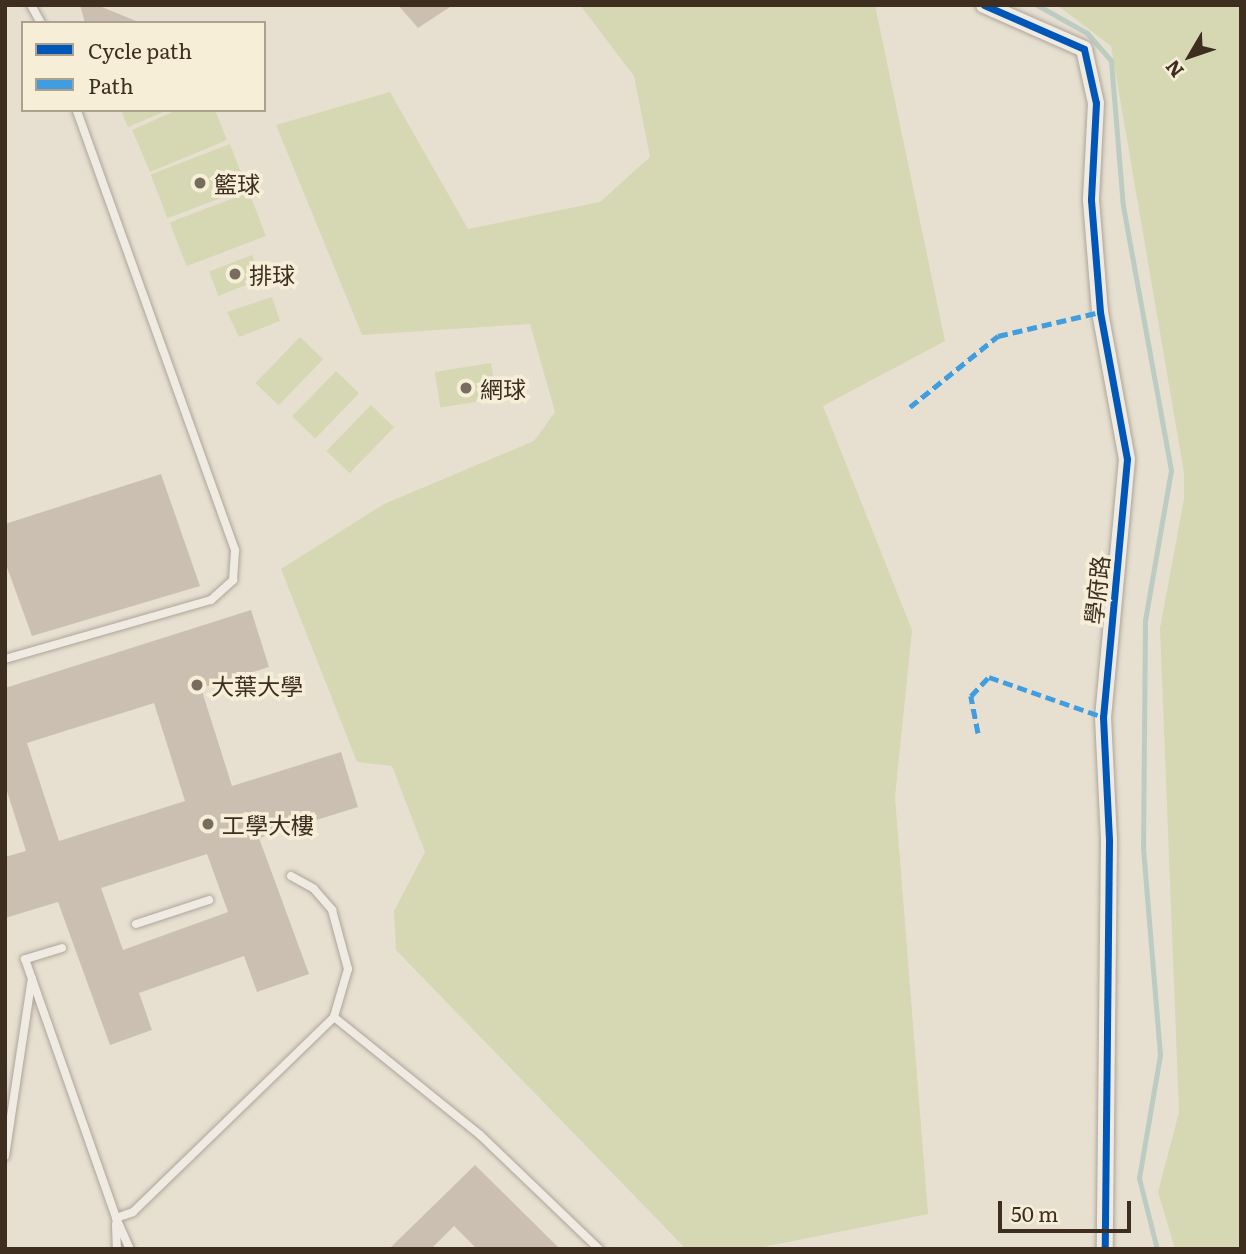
<!DOCTYPE html>
<meta charset="utf-8">
<style>
body{margin:0}
#map{position:relative;width:1246px;height:1254px;overflow:hidden;background:#e7e0d1;font-family:Literata,"Noto Sans TC",serif}
div>[style]{position:absolute}
.green>*{inset:0;background:#d6d7b3;transform-origin:0 0}
.stream>*{height:5px;margin:-2.5px;padding:0 2.5px;transform-origin:2.5px;border-radius:2.5px;background:#bcccc2}
.building>*{inset:0;background:#cbbfb2}
.roads{filter:drop-shadow(0 0 2px #ada599) drop-shadow(0 0 2px #ada599)}
.lane>*{height:8px;margin:-4px;padding:0 4px;transform-origin:4px;border-radius:4px;background:#efebe3}
.street>*{height:16px;margin:-8px;padding:0 8px;transform-origin:8px;border-radius:8px;background:#efebe3}
.quiet>*{height:5px;margin-top:-2.5px;transform-origin:0;background:repeating-linear-gradient(90deg,#3f9de0 0 10px,transparent 0 15px)}
.cycleway>*{height:7px;margin:-3.5px;padding:0 3.5px;transform-origin:3.5px;border-radius:3.5px;background:#0057b8}
.dots>*{width:19px;height:19px;translate:-50% -50%;box-sizing:border-box;border:4px solid #f7eed8;border-radius:50%}
span{translate:-50% -50%;white-space:nowrap;text-align:center;line-height:1.15;-webkit-text-stroke:7px #f7eed8;paint-order:stroke}
.poi-label{font-size:23px;color:#3d2e20}
.left{translate:0 -50%;text-align:left}
.street-label{font-size:23px;color:#3d2e20}
.frame{position:absolute;inset:0;border:7px solid #3d2e20;pointer-events:none}
.legend{position:absolute;left:21px;top:21px;width:245px;height:91px;box-sizing:border-box;background:#f7eed8;border:2px solid #ada18e;margin:0;padding:9px 12px;list-style:none;font-size:21px;color:#3d2e20}
.legend li{display:flex;align-items:center;gap:14px;height:35px}
.legend b{width:35px;border:2px solid #ada18e}
.north{position:absolute;left:1155px;top:21px;width:70px;height:70px;-webkit-text-stroke:5px #f7eed8;paint-order:stroke;rotate:231deg;font-size:19px;font-weight:700;line-height:28px;text-align:center;color:#3d2e20}
.north::after{content:'';display:block;margin:auto;width:24px;height:32px;background:#3d2e20;clip-path:polygon(50% 0,100% 100%,50% 72%,0 100%)}
.scale{position:absolute;left:998px;top:1201px;width:133px;height:32px;box-sizing:border-box;border:4px solid #3d2e20;border-top:0;padding-left:9px;font-size:21px;line-height:24px;white-space:nowrap;color:#3d2e20;-webkit-text-stroke:5px #f7eed8;paint-order:stroke}
</style>
<div id="map">
<div class="green">
<i style="clip-path:polygon(580px 5px,875px 5px,945px 341px,823px 406px,912px 630px,895px 797px,928px 1214px,753px 1249px,686px 1249px,396px 950px,394px 911px,425px 852px,392px 766px,357px 762px,281px 569px,384px 504px,534px 441px,555px 412px,530px 324px,362px 335px,276px 125px,390px 92px,468px 229px,600px 202px,650px 157px,634px 76px)"></i>
<i style="clip-path:polygon(1057px 5px,1241px 5px,1241px 1249px,1175px 1249px,1158px 1192px,1179px 1112px,1160px 628px,1184px 499px,1184px 473px,1111px 46px)"></i>
<i style="clip-path:polygon(121px 110px,168px 110px,128px 127px)"></i>
<i style="clip-path:polygon(177px 110px,215px 110px,227px 140px,150px 172px,132px 130px)"></i>
<i style="left:230px;top:144px;width:47px;height:85px;rotate:69deg"></i>
<i style="left:249px;top:192px;width:47px;height:85px;rotate:69deg"></i>
<i style="left:252px;top:255px;width:26px;height:46px;rotate:69deg"></i>
<i style="clip-path:polygon(272px 297px,280px 321px,239px 337px,227px 312px)"></i>
<i style="left:300px;top:337px;width:32px;height:64px;rotate:44deg"></i>
<i style="left:491px;top:363px;width:36px;height:57px;rotate:81deg"></i>
<i style="left:336px;top:371px;width:32px;height:63px;rotate:44deg"></i>
<i style="left:371px;top:405px;width:32px;height:64px;rotate:44deg"></i>
</div>
<div class="stream">
<i style="left:1037px;top:5px;width:57px;rotate:29.2deg"></i>
<i style="left:1087px;top:33px;width:37px;rotate:49deg"></i>
<i style="left:1111px;top:61px;width:145px;rotate:85.3deg"></i>
<i style="left:1123px;top:206px;width:268px;rotate:79.7deg"></i>
<i style="left:1171px;top:470px;width:153px;rotate:99.8deg"></i>
<i style="left:1145px;top:621px;width:227px;rotate:90.5deg"></i>
<i style="left:1143px;top:848px;width:208px;rotate:85.3deg"></i>
<i style="left:1160px;top:1055px;width:125px;rotate:99.7deg"></i>
<i style="left:1139px;top:1178px;width:73px;rotate:75.8deg"></i>
</div>
<div class="building">
<i style="clip-path:polygon(80px 5px,97px 5px,141px 23px,85px 23px)"></i>
<i style="clip-path:polygon(398px 5px,453px 5px,418px 28px)"></i>
<i style="clip-path:polygon(161px 474px,200px 586px,32px 636px,5px 562px,5px 524px)"></i>
<i style="clip-path:polygon(evenodd,251px 610px,269px 667px,201px 688px,232px 786px,341px 752px,358px 807px,259px 838px,309px 974px,257px 992px,244px 956px,139px 993px,152px 1030px,110px 1045px,58px 902px,5px 918px,5px 857px,26px 851px,5px 785px,5px 688px,251px 610px,154px 703px,185px 801px,59px 841px,27px 743px,154px 703px,251px 610px,207px 854px,228px 912px,123px 950px,101px 888px,207px 854px)"></i>
<i style="clip-path:polygon(475px 1165px,560px 1249px,477px 1249px,454px 1226px,431px 1249px,389px 1249px)"></i>
</div>
<div class="roads">
<div class="lane">
<i style="left:31px;top:5px;width:21px;rotate:61deg"></i>
<i style="left:5px;top:659px;width:214px;rotate:-16deg"></i>
<i style="left:211px;top:600px;width:30px;rotate:-42deg"></i>
<i style="left:233px;top:580px;width:30px;rotate:-86deg"></i>
<i style="left:235px;top:550px;width:468px;rotate:-109.8deg"></i>
<i style="left:291px;top:876px;width:26px;rotate:29deg"></i>
<i style="left:314px;top:889px;width:28px;rotate:49deg"></i>
<i style="left:332px;top:910px;width:61px;rotate:74.8deg"></i>
<i style="left:348px;top:969px;width:50px;rotate:106.3deg"></i>
<i style="left:136px;top:924px;width:77px;rotate:-18.2deg"></i>
<i style="left:62px;top:948px;width:39px;rotate:163deg"></i>
<i style="left:25px;top:959px;width:275px;rotate:70.6deg"></i>
<i style="left:116px;top:1218px;width:18px;rotate:-19deg"></i>
<i style="left:133px;top:1212px;width:280px;rotate:-44.1deg"></i>
<i style="left:334px;top:1017px;width:188px;rotate:38.9deg"></i>
<i style="left:480px;top:1135px;width:165px;rotate:43.8deg"></i>
<i style="left:5px;top:1156px;width:180px;rotate:-81.4deg"></i>
<i style="left:116px;top:1218px;width:34px;rotate:66deg"></i>
<i style="left:116px;top:1224px;width:25px;rotate:88deg"></i>
</div>
<div class="street">
<i style="left:984px;top:5px;width:109px;rotate:23.7deg"></i>
<i style="left:1084px;top:49px;width:55px;rotate:77.5deg"></i>
<i style="left:1096px;top:103px;width:97px;rotate:93deg"></i>
<i style="left:1091px;top:200px;width:112px;rotate:85.4deg"></i>
<i style="left:1100px;top:312px;width:149px;rotate:79.6deg"></i>
<i style="left:1127px;top:459px;width:259px;rotate:95.3deg"></i>
<i style="left:1103px;top:717px;width:123px;rotate:87.2deg"></i>
<i style="left:1109px;top:840px;width:409px;rotate:90.6deg"></i>
</div>
</div>
<div class="quiet">
<i style="left:910px;top:407px;width:113px;rotate:-38.9deg"></i>
<i style="left:998px;top:336px;width:105px;rotate:-13.2deg"></i>
<i style="left:978px;top:733px;width:38px;rotate:-101deg"></i>
<i style="left:971px;top:696px;width:26px;rotate:-47deg"></i>
<i style="left:989px;top:677px;width:121px;rotate:19.3deg"></i>
</div>
<div class="cycleway">
<i style="left:984px;top:5px;width:109px;rotate:23.7deg"></i>
<i style="left:1084px;top:49px;width:55px;rotate:77.5deg"></i>
<i style="left:1096px;top:103px;width:97px;rotate:93deg"></i>
<i style="left:1091px;top:200px;width:112px;rotate:85.4deg"></i>
<i style="left:1100px;top:312px;width:149px;rotate:79.6deg"></i>
<i style="left:1127px;top:459px;width:259px;rotate:95.3deg"></i>
<i style="left:1103px;top:717px;width:123px;rotate:87.2deg"></i>
<i style="left:1109px;top:840px;width:409px;rotate:90.6deg"></i>
</div>
<div class="dots">
<i style="left:200px;top:183px;background:#786c5e"></i>
<i style="left:235px;top:274px;background:#786c5e"></i>
<i style="left:466px;top:388px;background:#786c5e"></i>
<i style="left:197px;top:685px;background:#786c5e"></i>
<i style="left:208px;top:824px;background:#786c5e"></i>
</div>
<div class="poi-label">
<span class="left" style="left:214px;top:183px">籃球</span>
<span class="left" style="left:249px;top:274px">排球</span>
<span class="left" style="left:480px;top:388px">網球</span>
<span class="left" style="left:211px;top:685px">大葉大學</span>
<span class="left" style="left:222px;top:824px">工學大樓</span>
</div>
<div class="street-label">
<span style="left:1096px;top:590px;rotate:-84deg">學府路</span>
</div>
<div class="frame"></div>
<ul class="legend">
<li><b style="height:9px;background:#0057b8"></b>Cycle path</li>
<li><b style="height:9px;background:#3f9de0"></b>Path</li>
</ul>
<div class="north">N</div>
<div class="scale">50 m</div>
</div>
